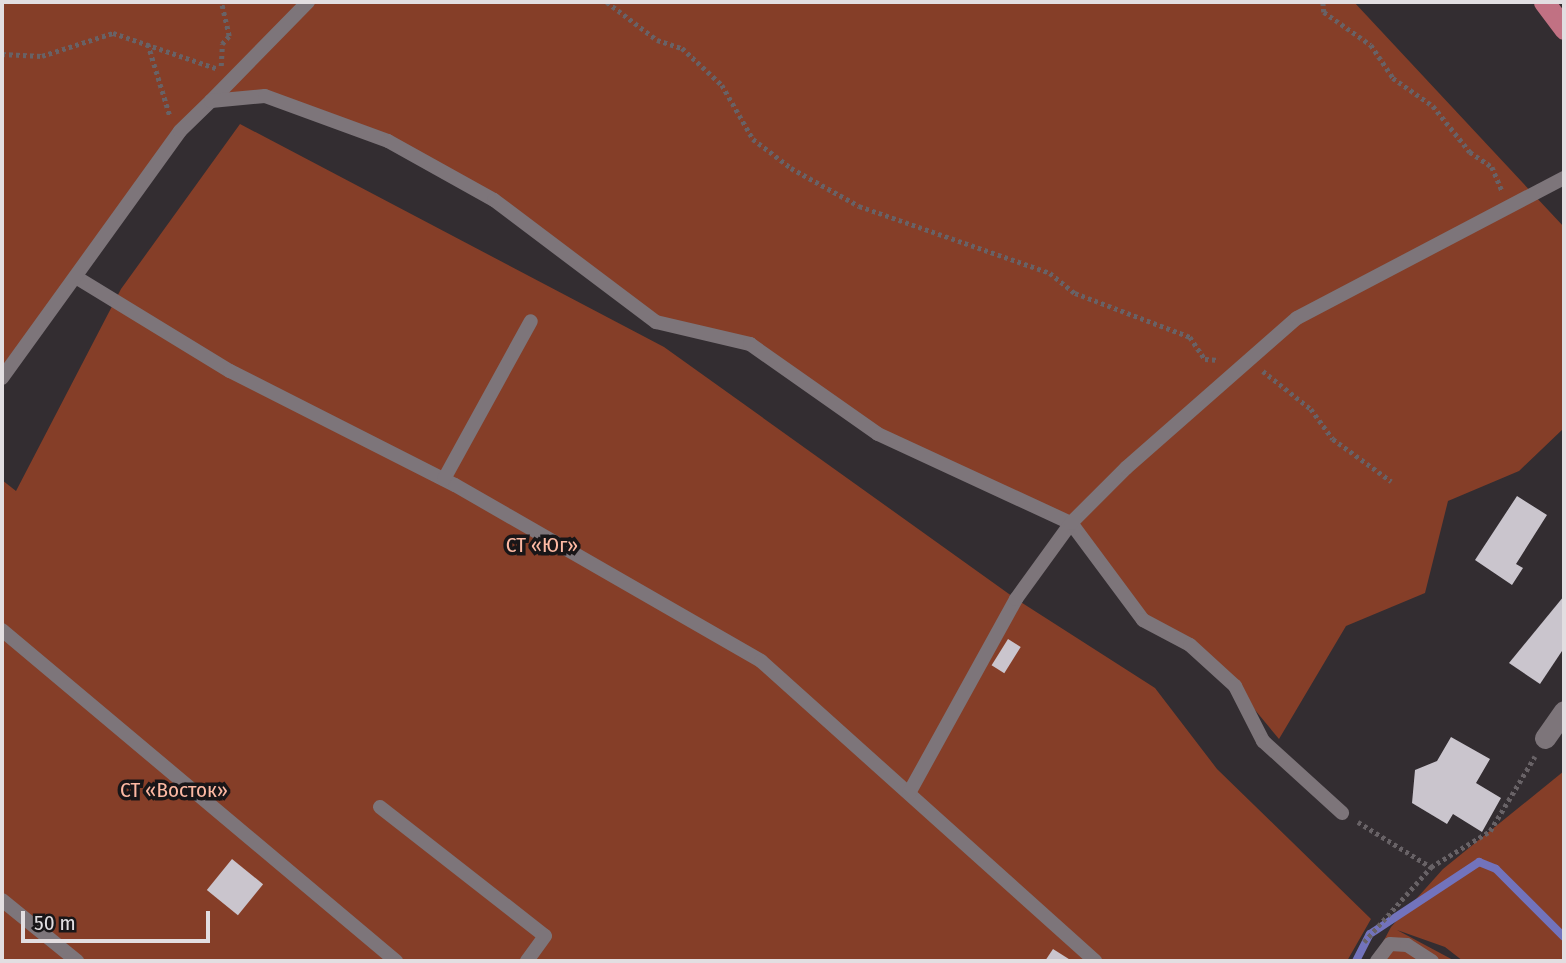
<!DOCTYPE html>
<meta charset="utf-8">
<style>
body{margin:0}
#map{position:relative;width:1566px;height:963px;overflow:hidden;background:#332d31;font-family:"Fira Sans Condensed",sans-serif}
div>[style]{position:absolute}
.green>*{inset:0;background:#853e28}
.stream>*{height:8px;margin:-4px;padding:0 4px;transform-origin:4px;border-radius:4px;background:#7273bc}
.building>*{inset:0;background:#cac5cd;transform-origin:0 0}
.path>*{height:4.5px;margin-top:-2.25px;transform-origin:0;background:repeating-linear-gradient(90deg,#686266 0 3.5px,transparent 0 7px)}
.lane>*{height:14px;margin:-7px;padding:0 7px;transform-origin:7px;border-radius:7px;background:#7d757a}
.street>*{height:21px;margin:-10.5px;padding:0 10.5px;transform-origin:10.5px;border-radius:10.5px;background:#7d757a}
.primary>*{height:21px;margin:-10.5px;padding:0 10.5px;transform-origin:10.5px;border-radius:10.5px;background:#c17183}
span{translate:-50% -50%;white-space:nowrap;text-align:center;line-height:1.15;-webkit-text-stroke:7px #191618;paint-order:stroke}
.park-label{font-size:21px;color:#fdb9a3}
.frame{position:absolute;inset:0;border:4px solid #e2dee1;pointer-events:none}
.scale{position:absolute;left:21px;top:911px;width:189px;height:32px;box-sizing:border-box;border:4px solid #e2dee1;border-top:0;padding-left:9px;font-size:21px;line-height:24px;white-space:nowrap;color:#e2dee1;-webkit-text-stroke:5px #191618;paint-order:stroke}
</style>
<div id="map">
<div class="green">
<i style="clip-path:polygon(2px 2px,1354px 2px,1564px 227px,1564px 428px,1519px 471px,1448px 501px,1425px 593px,1346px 626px,1279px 739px,1211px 657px,1143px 620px,1071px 523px,878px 434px,750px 344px,656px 322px,494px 200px,388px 141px,265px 96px,211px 101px,2px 378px)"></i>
<i style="clip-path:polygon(240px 124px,664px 347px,1016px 599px,1155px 688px,1217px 769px,1371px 919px,1347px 961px,2px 961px,2px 480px,16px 491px,121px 289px)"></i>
<i style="clip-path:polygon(1564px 771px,1564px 961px,1463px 961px,1445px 947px,1397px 930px,1455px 961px,1373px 961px,1391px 927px,1443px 869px)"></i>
</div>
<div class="stream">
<i style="left:1356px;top:961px;width:30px;rotate:-63deg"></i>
<i style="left:1370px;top:934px;width:131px;rotate:-33.4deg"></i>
<i style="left:1479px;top:862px;width:18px;rotate:22deg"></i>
<i style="left:1496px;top:869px;width:96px;rotate:45deg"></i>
</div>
<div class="building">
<i style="clip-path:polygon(1517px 496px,1547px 515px,1516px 564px,1523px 568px,1512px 585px,1475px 560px)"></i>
<i style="clip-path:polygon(1564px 596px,1564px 648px,1540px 684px,1509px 663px)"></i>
<i style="left:1008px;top:639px;width:15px;height:31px;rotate:32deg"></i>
<i style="clip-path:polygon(1451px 737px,1490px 759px,1476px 783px,1501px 798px,1482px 832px,1453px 814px,1447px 824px,1412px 803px,1415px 770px,1437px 761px)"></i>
<i style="left:232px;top:859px;width:40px;height:40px;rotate:39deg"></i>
<i style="clip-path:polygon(1053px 949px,1072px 961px,1045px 961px)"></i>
</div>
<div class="path">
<i style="left:607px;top:2px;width:63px;rotate:37.2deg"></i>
<i style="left:657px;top:40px;width:26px;rotate:18deg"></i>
<i style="left:682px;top:48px;width:54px;rotate:42.8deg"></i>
<i style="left:722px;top:85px;width:62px;rotate:60.1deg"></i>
<i style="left:753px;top:139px;width:48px;rotate:37.3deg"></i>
<i style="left:791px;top:168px;width:78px;rotate:29.2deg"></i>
<i style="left:859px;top:206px;width:202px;rotate:19.3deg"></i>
<i style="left:1050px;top:273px;width:32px;rotate:39deg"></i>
<i style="left:1075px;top:293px;width:123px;rotate:20.9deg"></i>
<i style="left:1190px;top:337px;width:27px;rotate:56deg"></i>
<i style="left:1205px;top:359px;width:14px;rotate:4deg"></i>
<i style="left:1323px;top:2px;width:10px;rotate:84deg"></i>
<i style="left:1324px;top:12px;width:57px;rotate:35.1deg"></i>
<i style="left:1371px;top:45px;width:40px;rotate:56deg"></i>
<i style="left:1393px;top:78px;width:49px;rotate:35deg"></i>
<i style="left:1433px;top:106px;width:59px;rotate:51.2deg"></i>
<i style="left:1470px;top:152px;width:27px;rotate:34deg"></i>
<i style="left:1492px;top:167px;width:25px;rotate:67deg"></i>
<i style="left:148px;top:44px;width:75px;rotate:73deg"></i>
<i style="left:2px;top:54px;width:40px;rotate:2.9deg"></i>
<i style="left:42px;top:56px;width:75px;rotate:-17.9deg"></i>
<i style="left:113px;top:33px;width:111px;rotate:18.9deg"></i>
<i style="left:221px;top:66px;width:22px;rotate:-87deg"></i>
<i style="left:222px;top:44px;width:11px;rotate:-49deg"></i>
<i style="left:229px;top:36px;width:35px;rotate:-103deg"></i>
<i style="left:1263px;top:371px;width:61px;rotate:38.4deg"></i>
<i style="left:1311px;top:409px;width:37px;rotate:54deg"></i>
<i style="left:1333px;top:439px;width:72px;rotate:35.9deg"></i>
<i style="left:1358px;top:822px;width:86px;rotate:31.7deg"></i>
<i style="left:1364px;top:942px;width:101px;rotate:-48.2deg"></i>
<i style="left:1431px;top:867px;width:69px;rotate:-31.4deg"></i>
<i style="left:1490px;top:831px;width:87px;rotate:-59deg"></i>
</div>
<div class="lane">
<i style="left:211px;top:101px;width:139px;rotate:-45.6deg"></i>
<i style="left:79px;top:279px;width:177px;rotate:31.4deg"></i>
<i style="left:230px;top:371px;width:252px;rotate:26.9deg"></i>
<i style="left:455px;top:485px;width:353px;rotate:29.9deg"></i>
<i style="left:761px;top:661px;width:449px;rotate:41.9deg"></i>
<i style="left:2px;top:378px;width:304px;rotate:-54.2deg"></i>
<i style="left:180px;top:131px;width:43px;rotate:-44.1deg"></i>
<i style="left:211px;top:101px;width:54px;rotate:-5.3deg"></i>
<i style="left:265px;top:96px;width:131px;rotate:20.1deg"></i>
<i style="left:388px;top:141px;width:121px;rotate:29.1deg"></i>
<i style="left:494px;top:200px;width:203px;rotate:37deg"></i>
<i style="left:656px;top:322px;width:97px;rotate:13.2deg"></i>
<i style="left:750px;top:344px;width:156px;rotate:35.1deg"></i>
<i style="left:878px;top:434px;width:213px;rotate:24.8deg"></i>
<i style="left:1071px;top:523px;width:121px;rotate:53.4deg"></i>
<i style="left:1143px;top:620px;width:53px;rotate:28deg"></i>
<i style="left:1190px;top:645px;width:61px;rotate:42.3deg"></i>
<i style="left:1235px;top:686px;width:62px;rotate:63deg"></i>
<i style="left:1263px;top:741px;width:107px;rotate:42.3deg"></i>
<i style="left:444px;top:479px;width:180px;rotate:-61.2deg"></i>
<i style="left:2px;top:630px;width:515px;rotate:40.03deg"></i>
<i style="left:909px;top:793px;width:222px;rotate:-61.1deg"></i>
<i style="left:1016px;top:599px;width:94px;rotate:-54.1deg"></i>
<i style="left:1071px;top:523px;width:78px;rotate:-45deg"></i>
<i style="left:1126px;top:468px;width:227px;rotate:-41.3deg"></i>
<i style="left:1297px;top:318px;width:301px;rotate:-27.7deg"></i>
<i style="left:380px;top:807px;width:209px;rotate:38deg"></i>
<i style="left:545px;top:936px;width:31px;rotate:126deg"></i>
<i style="left:2px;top:900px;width:97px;rotate:39.1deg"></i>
<i style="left:1377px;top:961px;width:21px;rotate:-53deg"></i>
<i style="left:1390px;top:944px;width:17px;rotate:3deg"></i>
<i style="left:1407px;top:945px;width:30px;rotate:33deg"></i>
</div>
<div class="street">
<i style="left:1545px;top:738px;width:33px;rotate:-55deg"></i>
</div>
<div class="primary">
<i style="left:1544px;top:2px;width:34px;rotate:53deg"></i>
</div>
<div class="park-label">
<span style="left:542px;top:545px">СТ «Юг»</span>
<span style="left:174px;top:790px">СТ «Восток»</span>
</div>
<div class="frame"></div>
<div class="scale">50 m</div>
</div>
